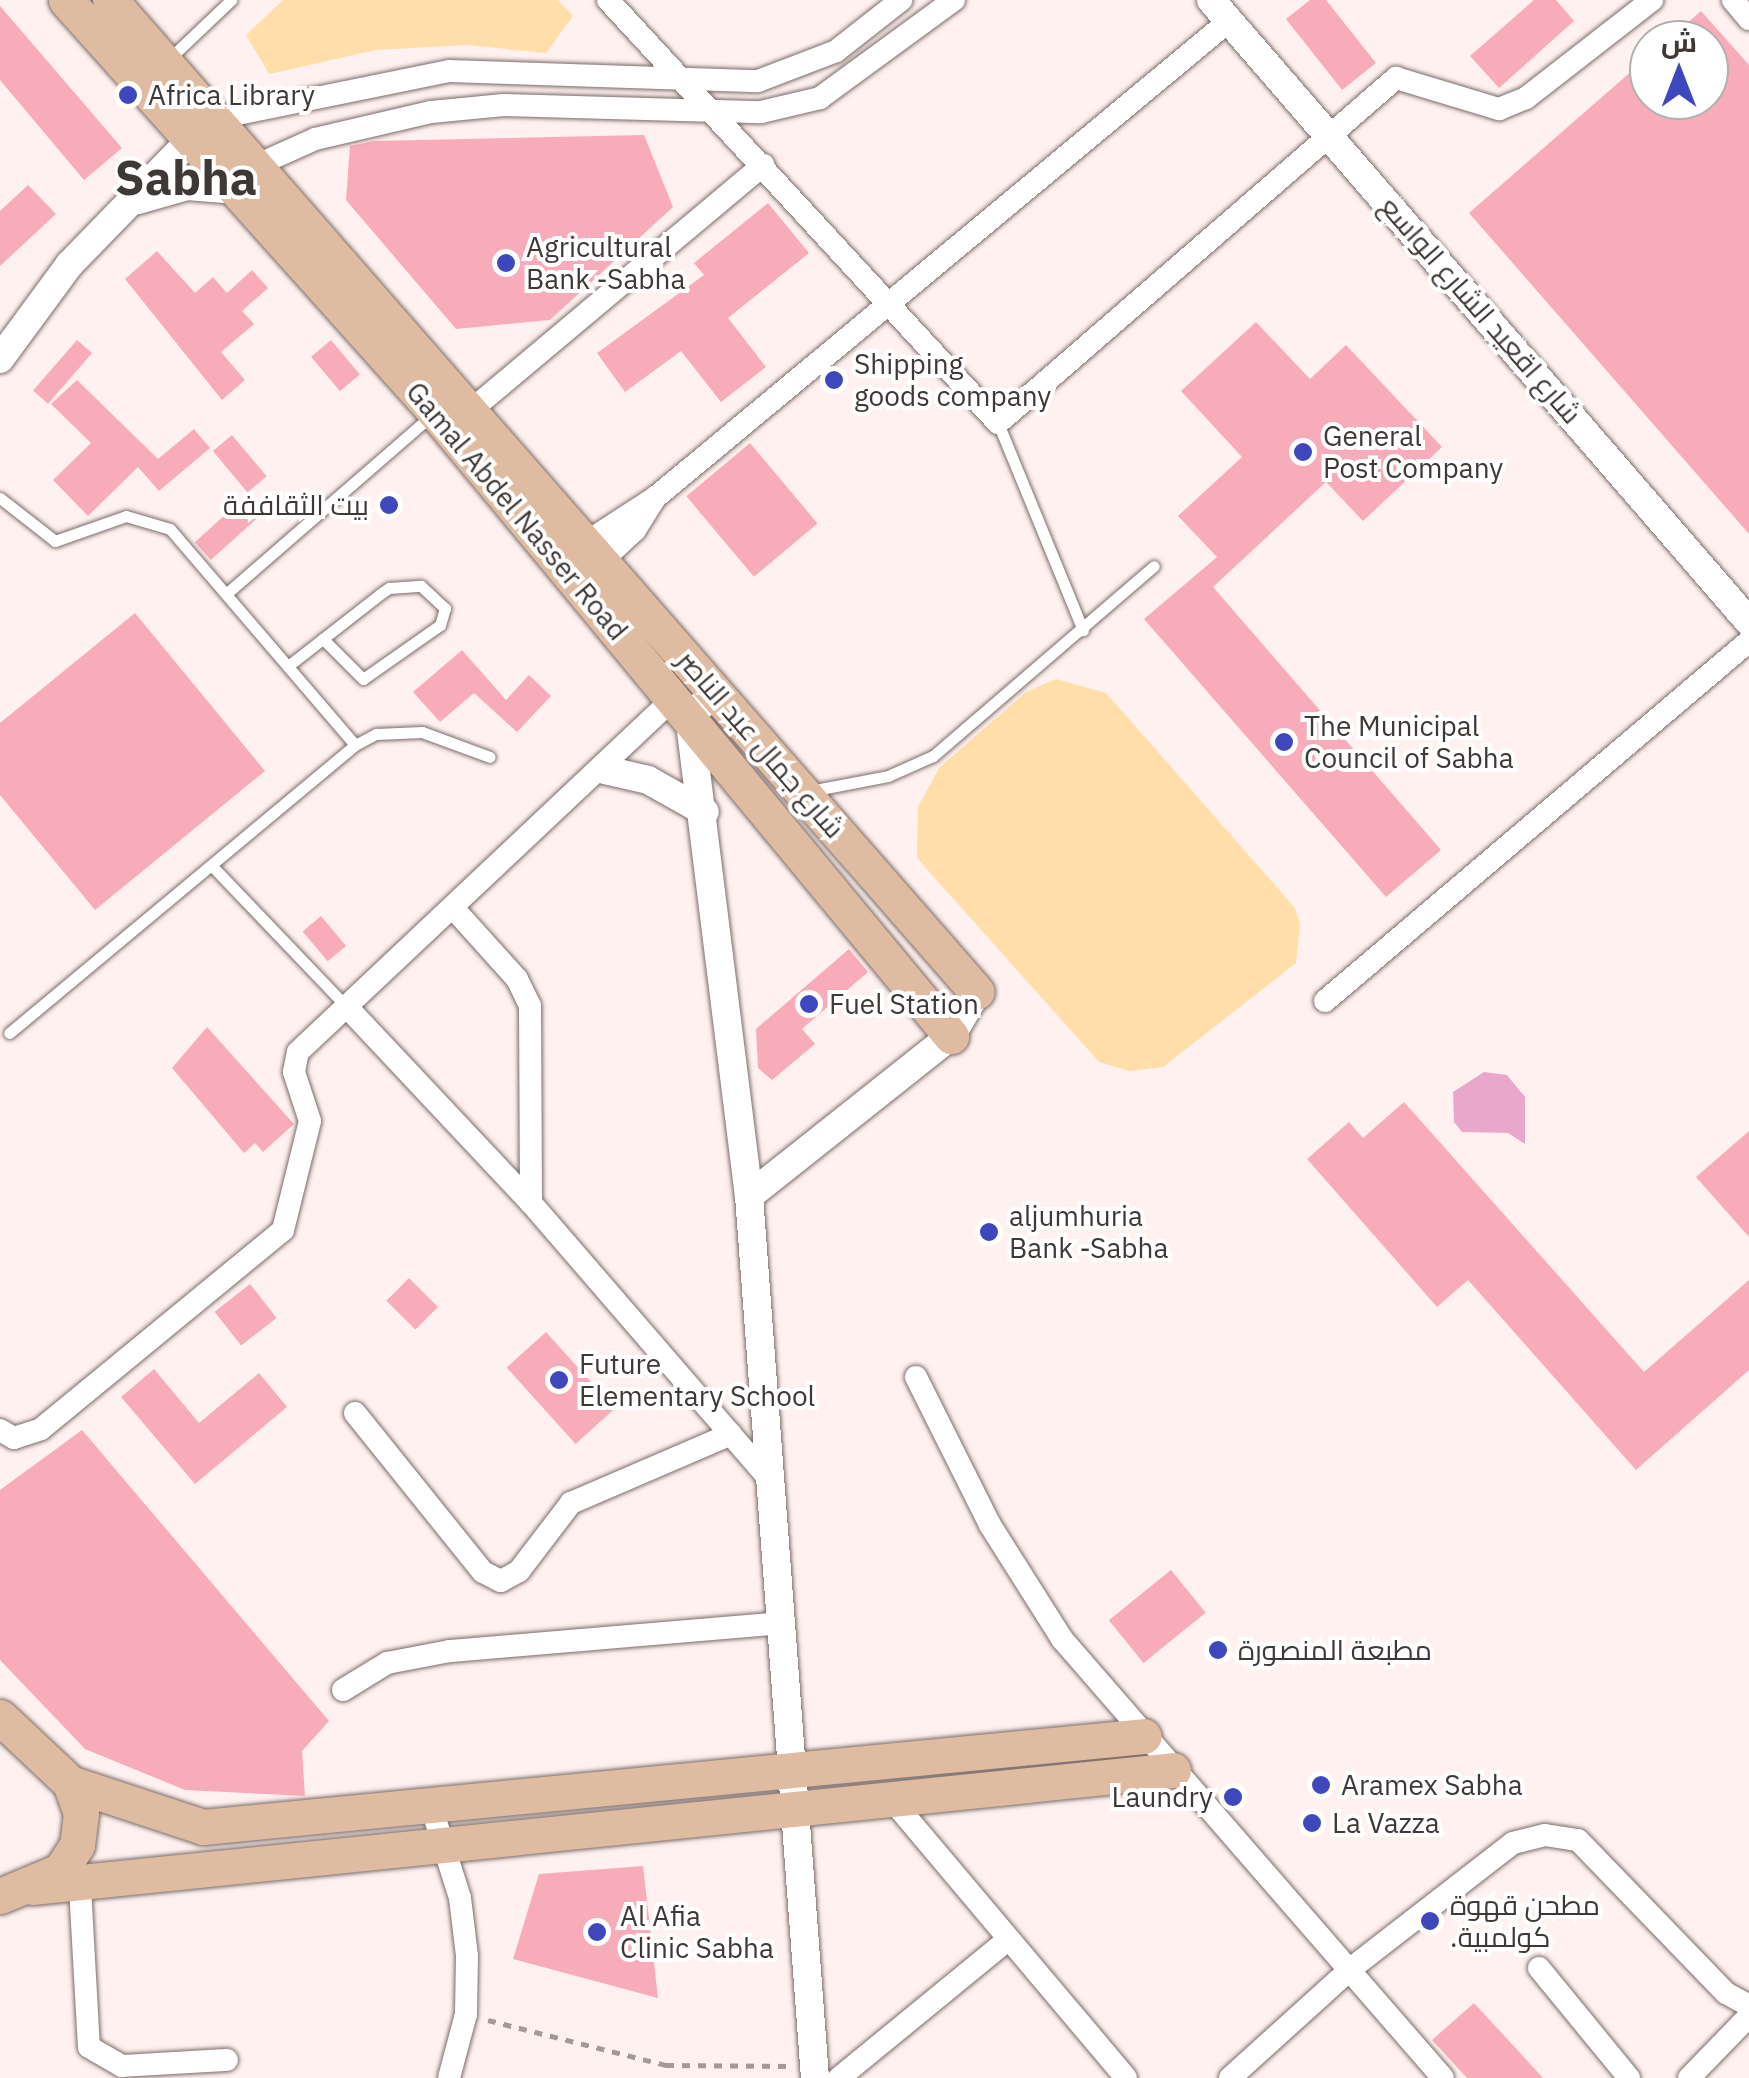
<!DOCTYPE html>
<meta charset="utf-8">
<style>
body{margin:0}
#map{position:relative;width:1749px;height:2078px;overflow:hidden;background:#fff1ef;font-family:"IBM Plex Sans",Cairo,sans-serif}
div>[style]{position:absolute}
.green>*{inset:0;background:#ffdeaa}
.water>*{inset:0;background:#e8a7cb}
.building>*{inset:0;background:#f8acb9;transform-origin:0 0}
.path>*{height:5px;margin-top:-2.5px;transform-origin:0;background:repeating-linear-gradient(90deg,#a39997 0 8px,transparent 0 16px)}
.roads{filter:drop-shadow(0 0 2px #7a6c69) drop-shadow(0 0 2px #7a6c69)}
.service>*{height:11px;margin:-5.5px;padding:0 5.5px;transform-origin:5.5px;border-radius:5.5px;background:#fff}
.minor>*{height:22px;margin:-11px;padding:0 11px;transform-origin:11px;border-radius:11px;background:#fff}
.tertiary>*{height:28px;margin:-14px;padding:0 14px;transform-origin:14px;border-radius:14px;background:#fff}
.primary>*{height:35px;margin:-17.5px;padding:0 17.5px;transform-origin:17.5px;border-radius:17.5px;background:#dfbba1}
.dots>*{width:28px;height:28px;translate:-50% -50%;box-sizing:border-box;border:5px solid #fff;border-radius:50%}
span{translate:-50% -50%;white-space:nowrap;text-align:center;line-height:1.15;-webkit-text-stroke:8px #fff;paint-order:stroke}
.poi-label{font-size:28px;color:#3e3836}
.left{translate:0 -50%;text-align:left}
.right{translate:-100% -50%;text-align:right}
.street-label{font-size:28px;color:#3e3836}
.town-label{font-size:48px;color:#3e3836;font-weight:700}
.north{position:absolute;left:1629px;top:20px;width:100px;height:100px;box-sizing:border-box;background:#fff;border:2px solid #b2afaf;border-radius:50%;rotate:0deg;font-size:28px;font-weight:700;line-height:40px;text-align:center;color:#3e3836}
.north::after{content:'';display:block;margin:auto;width:35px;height:45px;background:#3e47bb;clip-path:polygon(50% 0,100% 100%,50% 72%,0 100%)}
</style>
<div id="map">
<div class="green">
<i style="clip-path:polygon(283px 0,558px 0,573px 16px,546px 53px,467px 45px,375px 50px,269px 74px,246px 35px)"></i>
<i style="clip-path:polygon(1056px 679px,1106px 693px,1295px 908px,1300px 924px,1296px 963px,1163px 1067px,1129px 1071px,1099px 1062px,917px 858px,918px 807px,939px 768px,1026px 692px)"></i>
</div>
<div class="water">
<i style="clip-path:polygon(1484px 1072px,1507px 1075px,1525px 1097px,1525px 1144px,1508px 1133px,1462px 1132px,1454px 1122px,1453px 1092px)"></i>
</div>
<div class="building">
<i style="clip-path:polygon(1310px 0,1326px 0,1376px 63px,1342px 90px,1286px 19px)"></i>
<i style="clip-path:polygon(1534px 0,1556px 0,1574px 21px,1499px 88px,1470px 56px)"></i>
<i style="clip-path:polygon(0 6px,122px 148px,84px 180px,0 80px)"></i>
<i style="clip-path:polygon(1701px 11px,1749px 65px,1749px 534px,1469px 213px,1649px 56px,1649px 100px,1709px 100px,1709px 40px,1668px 40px)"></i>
<i style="clip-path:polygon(644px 135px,673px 207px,550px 320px,456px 329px,346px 200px,350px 146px,374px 141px)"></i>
<i style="clip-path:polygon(28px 185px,56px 214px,0 266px,0 211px)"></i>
<i style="clip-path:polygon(768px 203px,809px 253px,728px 318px,766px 367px,721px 402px,681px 351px,625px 392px,597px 353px,704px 275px,694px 263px)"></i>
<i style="clip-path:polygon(157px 251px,195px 293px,213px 277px,227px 293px,252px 270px,268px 288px,242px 311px,254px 324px,221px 352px,245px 380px,222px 400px,125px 279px)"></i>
<i style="clip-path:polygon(1256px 322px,1310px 379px,1346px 345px,1442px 447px,1363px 521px,1326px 482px,1213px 587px,1441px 850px,1386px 897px,1144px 619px,1217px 557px,1178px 516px,1242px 457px,1181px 391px)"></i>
<i style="left:77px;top:340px;width:20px;height:67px;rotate:41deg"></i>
<i style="left:331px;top:340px;width:45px;height:26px;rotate:50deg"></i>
<i style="clip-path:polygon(77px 380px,158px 459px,194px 429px,210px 448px,159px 491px,138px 467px,88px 516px,53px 480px,91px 443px,51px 404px)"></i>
<i style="left:232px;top:435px;width:54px;height:25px;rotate:50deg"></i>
<i style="left:750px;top:443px;width:105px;height:83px;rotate:50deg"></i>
<i style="left:246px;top:496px;width:24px;height:69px;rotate:48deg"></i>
<i style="clip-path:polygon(135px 613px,265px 771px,95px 910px,0 795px,0 723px)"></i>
<i style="clip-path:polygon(462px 650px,506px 700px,529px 675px,551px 696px,517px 732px,474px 693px,440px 722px,413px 692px)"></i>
<i style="left:321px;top:916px;width:39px;height:24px;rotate:50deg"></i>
<i style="clip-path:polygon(849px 949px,868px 972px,802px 1029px,815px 1044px,772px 1080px,758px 1068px,756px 1029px)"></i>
<i style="clip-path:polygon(207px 1027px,294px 1124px,263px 1152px,255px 1143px,244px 1153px,172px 1068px)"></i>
<i style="clip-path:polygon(1404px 1102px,1644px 1372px,1749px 1280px,1749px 1370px,1636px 1470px,1468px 1280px,1437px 1307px,1307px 1159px,1349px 1122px,1363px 1138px)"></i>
<i style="clip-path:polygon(1749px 1131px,1749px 1237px,1696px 1177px)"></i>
<i style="left:409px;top:1278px;width:41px;height:32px;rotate:45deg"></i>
<i style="left:250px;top:1284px;width:43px;height:45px;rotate:52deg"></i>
<i style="left:546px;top:1332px;width:103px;height:53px;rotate:48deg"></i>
<i style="clip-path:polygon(154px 1369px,199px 1423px,259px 1373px,287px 1407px,195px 1484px,121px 1397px)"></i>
<i style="clip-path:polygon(82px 1430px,329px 1721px,302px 1751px,305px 1796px,185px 1790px,85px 1749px,0 1660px,0 1490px)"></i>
<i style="left:1171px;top:1570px;width:55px;height:80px;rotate:51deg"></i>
<i style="clip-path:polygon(643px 1866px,658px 1998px,513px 1959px,539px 1874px)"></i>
<i style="clip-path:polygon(1474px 2003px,1510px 2042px,1543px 2078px,1467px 2078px,1432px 2040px)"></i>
</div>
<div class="path">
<i style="left:488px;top:2020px;width:184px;rotate:14.2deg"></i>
<i style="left:666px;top:2065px;width:125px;rotate:0.5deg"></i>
</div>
<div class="roads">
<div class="service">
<i style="left:169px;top:59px;width:86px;rotate:-43.6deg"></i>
<i style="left:998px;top:423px;width:224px;rotate:67.7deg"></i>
<i style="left:0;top:498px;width:70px;rotate:38deg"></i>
<i style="left:55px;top:541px;width:75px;rotate:-19.4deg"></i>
<i style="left:126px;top:516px;width:46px;rotate:16.5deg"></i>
<i style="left:170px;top:529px;width:284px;rotate:49.4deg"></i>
<i style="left:355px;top:745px;width:450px;rotate:140.2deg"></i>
<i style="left:226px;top:594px;width:273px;rotate:-41deg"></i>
<i style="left:288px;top:666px;width:117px;rotate:-38deg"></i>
<i style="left:380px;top:594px;width:11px;rotate:-34deg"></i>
<i style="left:389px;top:588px;width:32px;rotate:-4deg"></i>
<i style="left:421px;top:586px;width:33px;rotate:43deg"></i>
<i style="left:445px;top:608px;width:18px;rotate:106deg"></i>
<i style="left:440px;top:625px;width:94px;rotate:145deg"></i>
<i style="left:363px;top:679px;width:57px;rotate:-135deg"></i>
<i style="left:355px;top:745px;width:24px;rotate:-28deg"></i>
<i style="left:376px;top:734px;width:46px;rotate:-2.5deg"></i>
<i style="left:422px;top:732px;width:72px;rotate:20.2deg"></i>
<i style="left:810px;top:791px;width:79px;rotate:-10.9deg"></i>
<i style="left:888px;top:776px;width:49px;rotate:-24deg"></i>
<i style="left:933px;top:756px;width:291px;rotate:-40.7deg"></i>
<i style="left:213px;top:867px;width:194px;rotate:46.3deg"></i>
</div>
<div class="minor">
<i style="left:608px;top:0;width:575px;rotate:47.32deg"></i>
<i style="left:998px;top:423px;width:527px;rotate:-40.92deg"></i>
<i style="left:1396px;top:78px;width:108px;rotate:16.8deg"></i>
<i style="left:1499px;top:109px;width:29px;rotate:-22deg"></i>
<i style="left:1526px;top:98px;width:160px;rotate:-37.9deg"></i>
<i style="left:1733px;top:0;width:25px;rotate:50deg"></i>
<i style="left:213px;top:119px;width:241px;rotate:-11.5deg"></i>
<i style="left:449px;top:71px;width:309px;rotate:1.9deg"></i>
<i style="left:758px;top:81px;width:84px;rotate:-21deg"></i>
<i style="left:836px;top:51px;width:83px;rotate:-38.1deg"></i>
<i style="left:255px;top:166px;width:66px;rotate:-24.2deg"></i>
<i style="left:315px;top:139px;width:119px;rotate:-13.1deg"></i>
<i style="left:431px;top:112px;width:73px;rotate:-5.5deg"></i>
<i style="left:504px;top:105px;width:257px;rotate:1.6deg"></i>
<i style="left:761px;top:112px;width:61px;rotate:-13.3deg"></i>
<i style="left:820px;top:98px;width:166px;rotate:-36.2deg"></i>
<i style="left:470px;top:411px;width:383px;rotate:-40deg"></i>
<i style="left:576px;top:549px;width:95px;rotate:-33deg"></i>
<i style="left:656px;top:497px;width:745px;rotate:-39.72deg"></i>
<i style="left:593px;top:569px;width:57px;rotate:-42.9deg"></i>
<i style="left:635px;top:530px;width:39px;rotate:-58deg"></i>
<i style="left:454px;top:909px;width:94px;rotate:48deg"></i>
<i style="left:517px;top:979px;width:30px;rotate:64deg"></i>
<i style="left:530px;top:1006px;width:197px;rotate:89.7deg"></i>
<i style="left:531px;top:1203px;width:364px;rotate:49.2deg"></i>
<i style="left:1325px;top:1001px;width:556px;rotate:-40.33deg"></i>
<i style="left:347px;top:1007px;width:269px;rotate:46.8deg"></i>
<i style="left:916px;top:1377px;width:165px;rotate:63.4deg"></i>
<i style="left:990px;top:1525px;width:135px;rotate:57.7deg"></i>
<i style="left:1062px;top:1639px;width:581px;rotate:49.05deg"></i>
<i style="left:355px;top:1413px;width:204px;rotate:51.2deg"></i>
<i style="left:483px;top:1572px;width:20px;rotate:27deg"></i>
<i style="left:501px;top:1581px;width:21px;rotate:-29deg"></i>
<i style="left:519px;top:1571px;width:86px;rotate:-52.6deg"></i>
<i style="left:571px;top:1503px;width:174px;rotate:-23.3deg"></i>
<i style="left:0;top:1430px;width:16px;rotate:30deg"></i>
<i style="left:14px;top:1438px;width:28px;rotate:-18deg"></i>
<i style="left:41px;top:1429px;width:313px;rotate:-39.4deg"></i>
<i style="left:283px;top:1230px;width:112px;rotate:-76.1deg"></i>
<i style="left:310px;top:1121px;width:52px;rotate:-108.1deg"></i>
<i style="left:294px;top:1072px;width:20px;rotate:-79deg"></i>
<i style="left:298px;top:1052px;width:518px;rotate:-43.28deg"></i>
<i style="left:343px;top:1690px;width:52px;rotate:-31.5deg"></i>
<i style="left:387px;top:1663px;width:64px;rotate:-10.8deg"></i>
<i style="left:450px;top:1651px;width:332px;rotate:-4.8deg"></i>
<i style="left:892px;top:1800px;width:363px;rotate:49.9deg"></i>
<i style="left:431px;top:1806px;width:96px;rotate:72.5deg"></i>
<i style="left:460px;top:1898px;width:58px;rotate:83.1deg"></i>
<i style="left:467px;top:1956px;width:58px;rotate:91deg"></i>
<i style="left:466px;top:2014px;width:66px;rotate:104.9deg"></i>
<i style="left:80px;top:1887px;width:160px;rotate:86.8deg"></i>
<i style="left:89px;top:2047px;width:38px;rotate:30deg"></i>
<i style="left:122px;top:2066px;width:105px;rotate:-3.3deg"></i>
<i style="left:1539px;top:1968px;width:142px;rotate:50.7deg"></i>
<i style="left:839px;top:2078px;width:215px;rotate:-39.3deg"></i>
<i style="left:1230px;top:2078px;width:166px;rotate:-42.1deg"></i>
<i style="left:1353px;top:1967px;width:202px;rotate:-37.8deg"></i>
<i style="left:1513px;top:1843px;width:33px;rotate:-14deg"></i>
<i style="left:1545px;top:1835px;width:33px;rotate:9deg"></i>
<i style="left:1578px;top:1840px;width:213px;rotate:46deg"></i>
<i style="left:1726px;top:1993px;width:26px;rotate:29deg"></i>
<i style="left:1689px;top:2078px;width:86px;rotate:-45.9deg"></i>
</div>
<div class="tertiary">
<i style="left:1211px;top:0;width:822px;rotate:49.14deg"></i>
<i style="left:138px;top:200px;width:51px;rotate:-15.9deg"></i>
<i style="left:187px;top:186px;width:51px;rotate:4.5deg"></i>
<i style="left:0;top:359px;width:117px;rotate:-53.7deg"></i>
<i style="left:69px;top:265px;width:191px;rotate:-45.8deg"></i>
<i style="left:717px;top:693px;width:36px;rotate:142deg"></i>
<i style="left:689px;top:715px;width:485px;rotate:82.9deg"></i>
<i style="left:749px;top:1196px;width:884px;rotate:85.72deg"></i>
<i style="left:605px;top:770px;width:44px;rotate:13.1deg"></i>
<i style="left:648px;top:780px;width:65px;rotate:29.3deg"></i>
<i style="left:749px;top:1196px;width:258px;rotate:-38.4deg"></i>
<i style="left:951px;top:1036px;width:51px;rotate:-59.4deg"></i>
</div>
<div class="primary">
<i style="left:66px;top:0;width:553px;rotate:48.15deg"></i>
<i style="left:435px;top:412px;width:810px;rotate:50.41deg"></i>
<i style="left:110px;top:0;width:1317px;rotate:48.85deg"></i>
<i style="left:0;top:1717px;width:96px;rotate:43.3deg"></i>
<i style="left:70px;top:1783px;width:32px;rotate:70deg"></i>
<i style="left:81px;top:1813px;width:32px;rotate:97deg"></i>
<i style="left:77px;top:1845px;width:31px;rotate:123deg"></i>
<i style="left:60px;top:1871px;width:65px;rotate:157.4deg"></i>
<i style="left:70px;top:1783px;width:140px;rotate:18.3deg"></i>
<i style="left:203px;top:1827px;width:945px;rotate:-5.52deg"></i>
<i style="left:32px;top:1887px;width:1147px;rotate:-5.85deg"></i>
</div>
</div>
<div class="dots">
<i style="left:128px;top:95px;background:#3e47bb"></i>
<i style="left:506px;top:263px;background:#3e47bb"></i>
<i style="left:834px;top:380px;background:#3e47bb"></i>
<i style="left:1303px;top:452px;background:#3e47bb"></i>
<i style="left:389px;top:505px;background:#3e47bb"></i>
<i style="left:1284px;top:742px;background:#3e47bb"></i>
<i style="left:809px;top:1004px;background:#3e47bb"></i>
<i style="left:989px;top:1232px;background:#3e47bb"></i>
<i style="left:559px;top:1380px;background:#3e47bb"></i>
<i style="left:1218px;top:1650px;background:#3e47bb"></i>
<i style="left:1321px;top:1785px;background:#3e47bb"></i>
<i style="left:1233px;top:1797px;background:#3e47bb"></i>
<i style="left:1312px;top:1823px;background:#3e47bb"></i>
<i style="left:1430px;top:1921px;background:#3e47bb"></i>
<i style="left:597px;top:1932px;background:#3e47bb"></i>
</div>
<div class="poi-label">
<span class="left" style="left:148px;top:95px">Africa Library</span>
<span class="left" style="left:526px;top:263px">Agricultural<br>Bank -Sabha</span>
<span class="left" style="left:854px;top:380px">Shipping<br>goods company</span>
<span class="left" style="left:1323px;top:452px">General<br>Post Company</span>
<span class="right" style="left:369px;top:505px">بيت الثقاففة</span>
<span class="left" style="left:1304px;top:742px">The Municipal<br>Council of Sabha</span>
<span class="left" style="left:829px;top:1004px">Fuel Station</span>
<span class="left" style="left:1009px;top:1232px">aljumhuria<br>Bank -Sabha</span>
<span class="left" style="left:579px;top:1380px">Future<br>Elementary School</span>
<span class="left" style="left:1238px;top:1650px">مطبعة المنصورة</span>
<span class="left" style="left:1341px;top:1785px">Aramex Sabha</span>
<span class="right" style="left:1213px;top:1797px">Laundry</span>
<span class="left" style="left:1332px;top:1823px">La Vazza</span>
<span class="left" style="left:1450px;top:1921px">مطحن قهوة<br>.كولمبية</span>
<span class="left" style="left:620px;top:1932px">Al Afia<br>Clinic Sabha</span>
</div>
<div class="street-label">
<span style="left:1481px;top:310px;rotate:49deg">شارع اقعيد الشارع الواسع</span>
<span style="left:517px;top:511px;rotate:50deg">Gamal Abdel Nasser Road</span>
<span style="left:761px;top:744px;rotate:49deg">شارع جمال عبد الناصر</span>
</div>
<div class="town-label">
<span style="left:186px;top:178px">Sabha</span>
</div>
<div class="north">ش</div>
</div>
